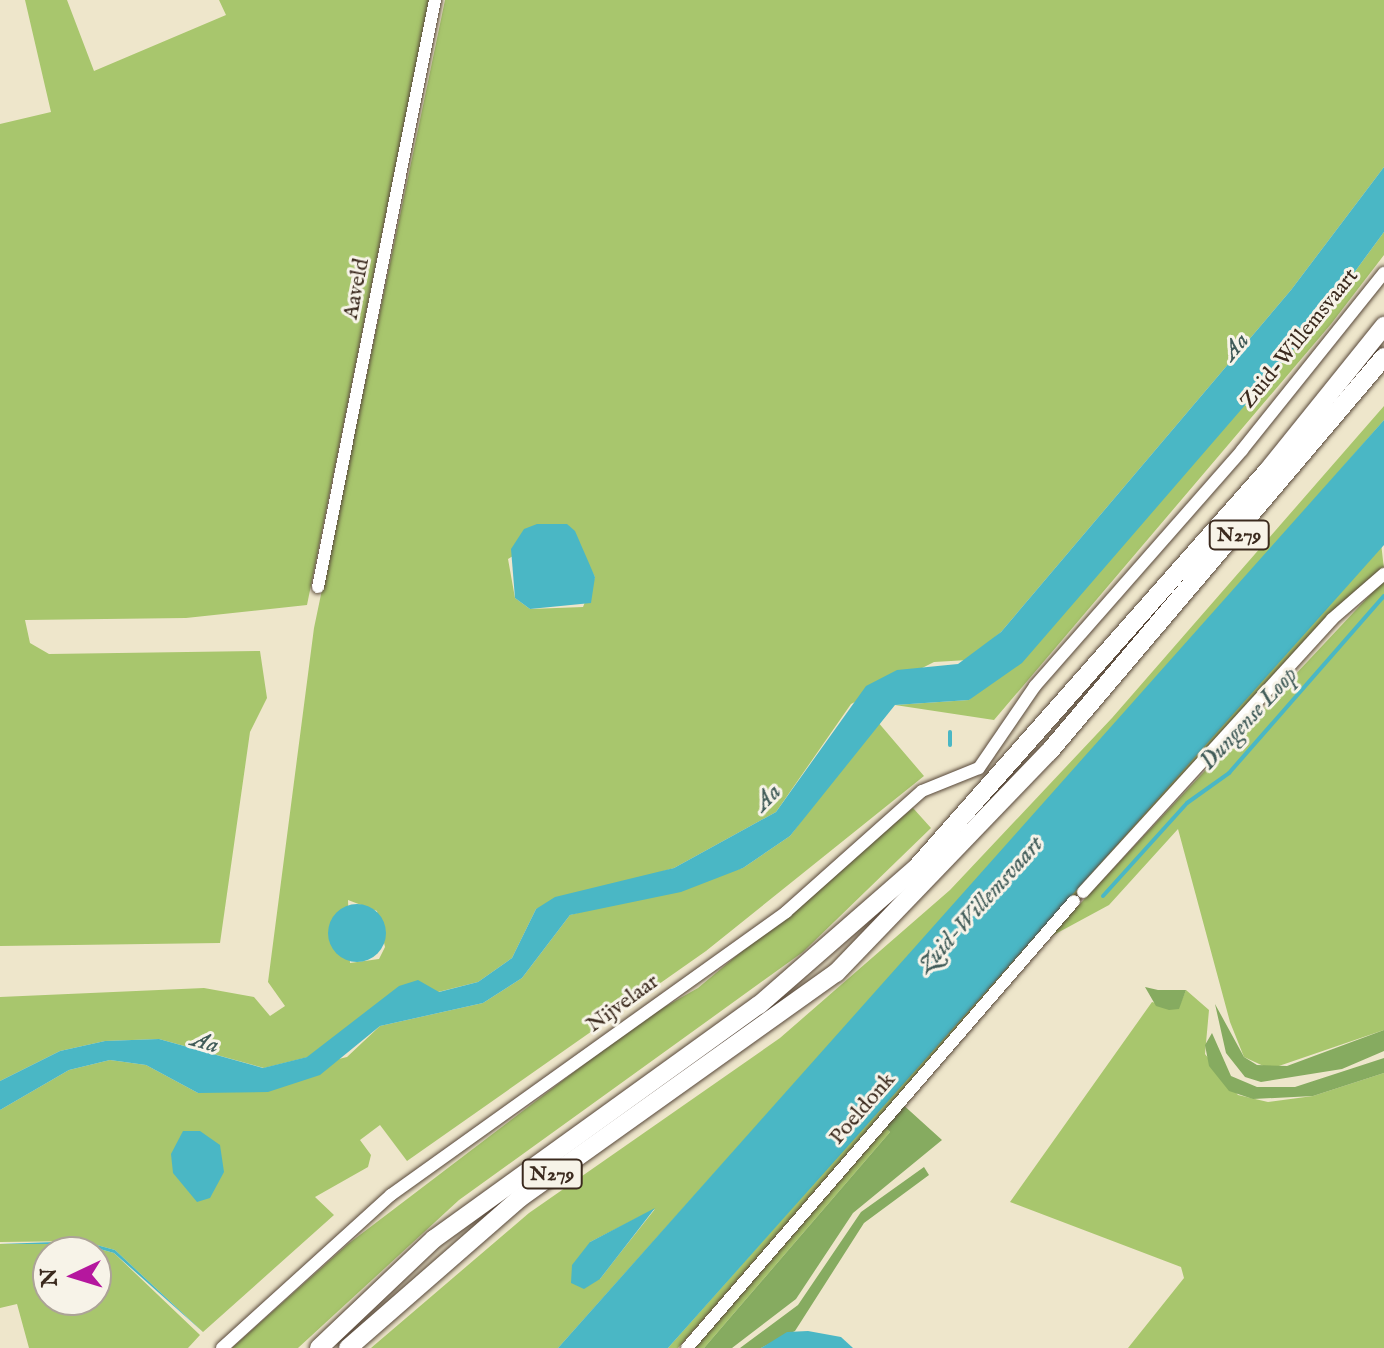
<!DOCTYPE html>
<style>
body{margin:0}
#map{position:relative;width:1384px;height:1348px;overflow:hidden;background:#eee6cb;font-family:"IM FELL English",serif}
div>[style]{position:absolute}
.green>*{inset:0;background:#a8c66d}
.forest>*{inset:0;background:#86ab60}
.water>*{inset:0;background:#4ab7c5}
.round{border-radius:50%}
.stream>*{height:4px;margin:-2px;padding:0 2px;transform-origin:2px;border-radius:2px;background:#4ab7c5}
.roads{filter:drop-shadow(0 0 2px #564638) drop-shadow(0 0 2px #564638)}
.minor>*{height:12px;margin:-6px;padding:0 6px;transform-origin:6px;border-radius:6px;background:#fff}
.highway>*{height:18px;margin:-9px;padding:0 9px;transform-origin:9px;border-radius:9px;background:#fff}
span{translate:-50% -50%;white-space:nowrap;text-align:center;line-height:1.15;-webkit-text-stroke:6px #f7f3e8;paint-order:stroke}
.shield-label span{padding:2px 6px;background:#f7f3e8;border:2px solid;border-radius:6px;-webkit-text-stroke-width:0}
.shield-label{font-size:20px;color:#3b2a1e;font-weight:700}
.street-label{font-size:22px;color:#3b2a1e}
.water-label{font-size:24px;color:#405b58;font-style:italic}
.north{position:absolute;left:32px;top:1236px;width:80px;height:80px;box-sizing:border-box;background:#f7f3e8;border:2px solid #aca397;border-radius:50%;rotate:266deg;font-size:22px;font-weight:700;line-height:32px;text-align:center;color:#3b2a1e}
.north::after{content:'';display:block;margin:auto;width:28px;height:36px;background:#b5179e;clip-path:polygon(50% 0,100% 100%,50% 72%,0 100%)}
</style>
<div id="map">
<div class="green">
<i style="clip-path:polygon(25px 0,67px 0,94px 71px,226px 15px,219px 0,429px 0,307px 605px,186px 618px,25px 620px,30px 643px,49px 654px,260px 651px,267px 698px,250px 732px,220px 943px,0 946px,0 124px,51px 112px)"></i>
<i style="clip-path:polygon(evenodd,445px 0,1384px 0,1384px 167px,1291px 290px,1001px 632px,968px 660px,934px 662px,851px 704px,776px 812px,674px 868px,536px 909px,512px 958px,478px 982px,438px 992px,395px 991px,308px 1057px,264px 1068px,159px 1039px,105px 1041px,60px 1051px,0 1081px,0 997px,204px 988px,254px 997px,270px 1016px,285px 1006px,268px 982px,314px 628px,445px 0,566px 524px,595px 577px,583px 607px,530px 609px,515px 598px,508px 559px,566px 524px,445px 0,348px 900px,377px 911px,385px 947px,379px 959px,350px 963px,348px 900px)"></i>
<i style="clip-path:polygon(1384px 232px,1384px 255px,1331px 324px,994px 720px,895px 705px,969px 700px,1323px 315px)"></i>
<i style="clip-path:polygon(evenodd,1384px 406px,1384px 420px,1226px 601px,558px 1348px,371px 1348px,529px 1213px,780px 1038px,950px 890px,1112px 718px,1384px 406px,655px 1209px,617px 1257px,600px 1279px,590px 1242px,655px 1209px)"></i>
<i style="clip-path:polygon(1381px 543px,1384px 569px,1329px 616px,678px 1348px,668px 1348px)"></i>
<i style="clip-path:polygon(1384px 580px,1384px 1030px,1270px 1069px,1244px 1057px,1230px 1022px,1178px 829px,1109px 905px,1048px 938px)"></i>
<i style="clip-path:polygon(877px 721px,924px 776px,706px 951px,407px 1161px,380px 1125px,360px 1140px,371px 1155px,368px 1167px,315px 1197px,334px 1215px,203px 1332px,115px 1250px,82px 1241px,0 1242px,0 1110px,69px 1070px,110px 1060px,146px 1065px,198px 1093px,347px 1057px,380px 1026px,483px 1003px,522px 978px,570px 915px,743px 868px,790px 836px)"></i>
<i style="clip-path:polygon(913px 808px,931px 828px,803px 952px,459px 1200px,298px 1348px,232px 1348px,348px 1244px,645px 1018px,698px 988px)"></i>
<i style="clip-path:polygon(1186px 990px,1209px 1010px,1205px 1054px,1238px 1095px,1268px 1102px,1313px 1096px,1384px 1073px,1384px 1348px,1128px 1348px,1184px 1278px,1181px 1267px,1010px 1202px,1152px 1002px,1178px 1009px)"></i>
<i style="clip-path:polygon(881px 1124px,890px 1132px,704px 1348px,692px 1348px)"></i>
<i style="clip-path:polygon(evenodd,0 1244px,82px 1244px,114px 1253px,200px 1335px,188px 1348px,29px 1348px,17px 1304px,0 1308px,0 1244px,48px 1252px,96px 1252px,96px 1300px,48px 1300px,48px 1252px)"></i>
</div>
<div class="forest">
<i style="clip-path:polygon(1145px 987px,1158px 990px,1186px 990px,1179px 1009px,1169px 1010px,1156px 1006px)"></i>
<i style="clip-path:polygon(1215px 1004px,1244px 1057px,1257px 1065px,1287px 1066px,1384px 1030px,1384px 1051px,1342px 1069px,1261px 1082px,1245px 1077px,1226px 1053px)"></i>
<i style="clip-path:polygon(1212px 1033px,1231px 1076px,1257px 1087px,1295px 1087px,1384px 1058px,1384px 1073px,1313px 1096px,1253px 1099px,1229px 1091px,1209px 1066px,1205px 1045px)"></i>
<i style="clip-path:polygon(900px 1102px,942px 1140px,853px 1213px,796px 1299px,732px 1348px,704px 1348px,890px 1132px,881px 1124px)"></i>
<i style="clip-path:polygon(924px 1167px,929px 1175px,864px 1223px,795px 1331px,761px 1348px,740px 1348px,798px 1305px,861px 1212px)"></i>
</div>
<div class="water">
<i style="clip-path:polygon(1384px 167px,1384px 232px,1323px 315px,1022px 663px,969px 700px,895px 705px,790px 836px,743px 868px,681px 892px,570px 915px,522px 978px,483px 1003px,380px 1026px,320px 1075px,268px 1092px,198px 1093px,146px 1065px,110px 1060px,69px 1070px,0 1110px,0 1081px,60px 1051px,105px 1041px,159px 1039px,263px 1068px,307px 1057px,399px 986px,418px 980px,439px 992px,478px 982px,512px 958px,536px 909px,555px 897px,674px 868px,776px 812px,866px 686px,897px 670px,958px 664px,1001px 632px,1291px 290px)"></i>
<i style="clip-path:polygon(1384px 420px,1384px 545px,668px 1348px,558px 1348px)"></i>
<i style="clip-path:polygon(537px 524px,567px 524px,575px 531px,595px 577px,591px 603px,530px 609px,515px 598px,511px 549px,524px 529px)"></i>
<i class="round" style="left:328px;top:904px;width:58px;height:58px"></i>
<i style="clip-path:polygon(183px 1131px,200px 1131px,220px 1145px,224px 1172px,210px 1198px,197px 1202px,173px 1173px,171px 1154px)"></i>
<i style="clip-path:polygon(655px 1208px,600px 1279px,584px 1289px,571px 1283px,572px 1265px,590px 1242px)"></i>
<i style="clip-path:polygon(82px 1241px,115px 1250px,203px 1332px,114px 1253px,82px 1244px,0 1244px)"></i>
<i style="clip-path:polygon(808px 1331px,841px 1337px,853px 1348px,761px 1348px,787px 1332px)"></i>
</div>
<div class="stream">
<i style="left:950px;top:745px;width:13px;rotate:-90deg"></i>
<i style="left:1103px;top:896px;width:125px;rotate:-47.9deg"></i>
<i style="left:1187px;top:803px;width:52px;rotate:-35.5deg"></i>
<i style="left:1229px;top:773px;width:235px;rotate:-48.8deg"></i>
</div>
<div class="roads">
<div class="minor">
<i style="left:318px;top:587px;width:599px;rotate:-78.73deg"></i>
<i style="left:1083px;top:892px;width:369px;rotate:-47.6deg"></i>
<i style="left:1332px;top:619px;width:69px;rotate:-40.9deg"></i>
<i style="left:222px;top:1348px;width:228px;rotate:-42.2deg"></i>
<i style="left:391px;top:1195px;width:486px;rotate:-35.6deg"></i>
<i style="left:786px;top:912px;width:182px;rotate:-41.7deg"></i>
<i style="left:922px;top:791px;width:61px;rotate:-22deg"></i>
<i style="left:979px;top:768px;width:99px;rotate:-55.7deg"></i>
<i style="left:1035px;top:686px;width:314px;rotate:-48.7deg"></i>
<i style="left:1242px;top:450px;width:227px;rotate:-51.3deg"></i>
<i style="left:687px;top:1348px;width:591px;rotate:-49.11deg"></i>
</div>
<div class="highway">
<i style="left:319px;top:1348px;width:158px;rotate:-43.5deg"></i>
<i style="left:434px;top:1239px;width:400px;rotate:-35.8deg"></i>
<i style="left:759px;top:1005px;width:210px;rotate:-41.1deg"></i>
<i style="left:917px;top:867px;width:531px;rotate:-48.51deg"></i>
<i style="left:1269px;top:469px;width:184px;rotate:-51.2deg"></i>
<i style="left:348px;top:1348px;width:228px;rotate:-41.1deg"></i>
<i style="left:520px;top:1198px;width:388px;rotate:-35.5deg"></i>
<i style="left:836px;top:973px;width:307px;rotate:-46.1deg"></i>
<i style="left:1049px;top:752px;width:518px;rotate:-49.7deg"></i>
</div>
</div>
<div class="shield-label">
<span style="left:1239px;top:535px">N279</span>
<span style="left:552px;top:1174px">N279</span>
</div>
<div class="street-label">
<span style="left:357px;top:289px;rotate:-79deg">Aaveld</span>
<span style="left:1300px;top:339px;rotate:-51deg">Zuid-Willemsvaart</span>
<span style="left:623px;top:1004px;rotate:-36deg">Nijvelaar</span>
<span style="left:863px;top:1109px;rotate:-49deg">Poeldonk</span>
</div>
<div class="water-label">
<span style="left:1236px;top:347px;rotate:-49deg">Aa</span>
<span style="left:1249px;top:719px;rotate:-47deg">Dungense Loop</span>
<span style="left:768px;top:798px;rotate:-45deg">Aa</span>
<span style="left:981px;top:905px;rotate:-48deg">Zuid-Willemsvaart</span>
<span style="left:205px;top:1043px;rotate:17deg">Aa</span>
</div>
<div class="north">N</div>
</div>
